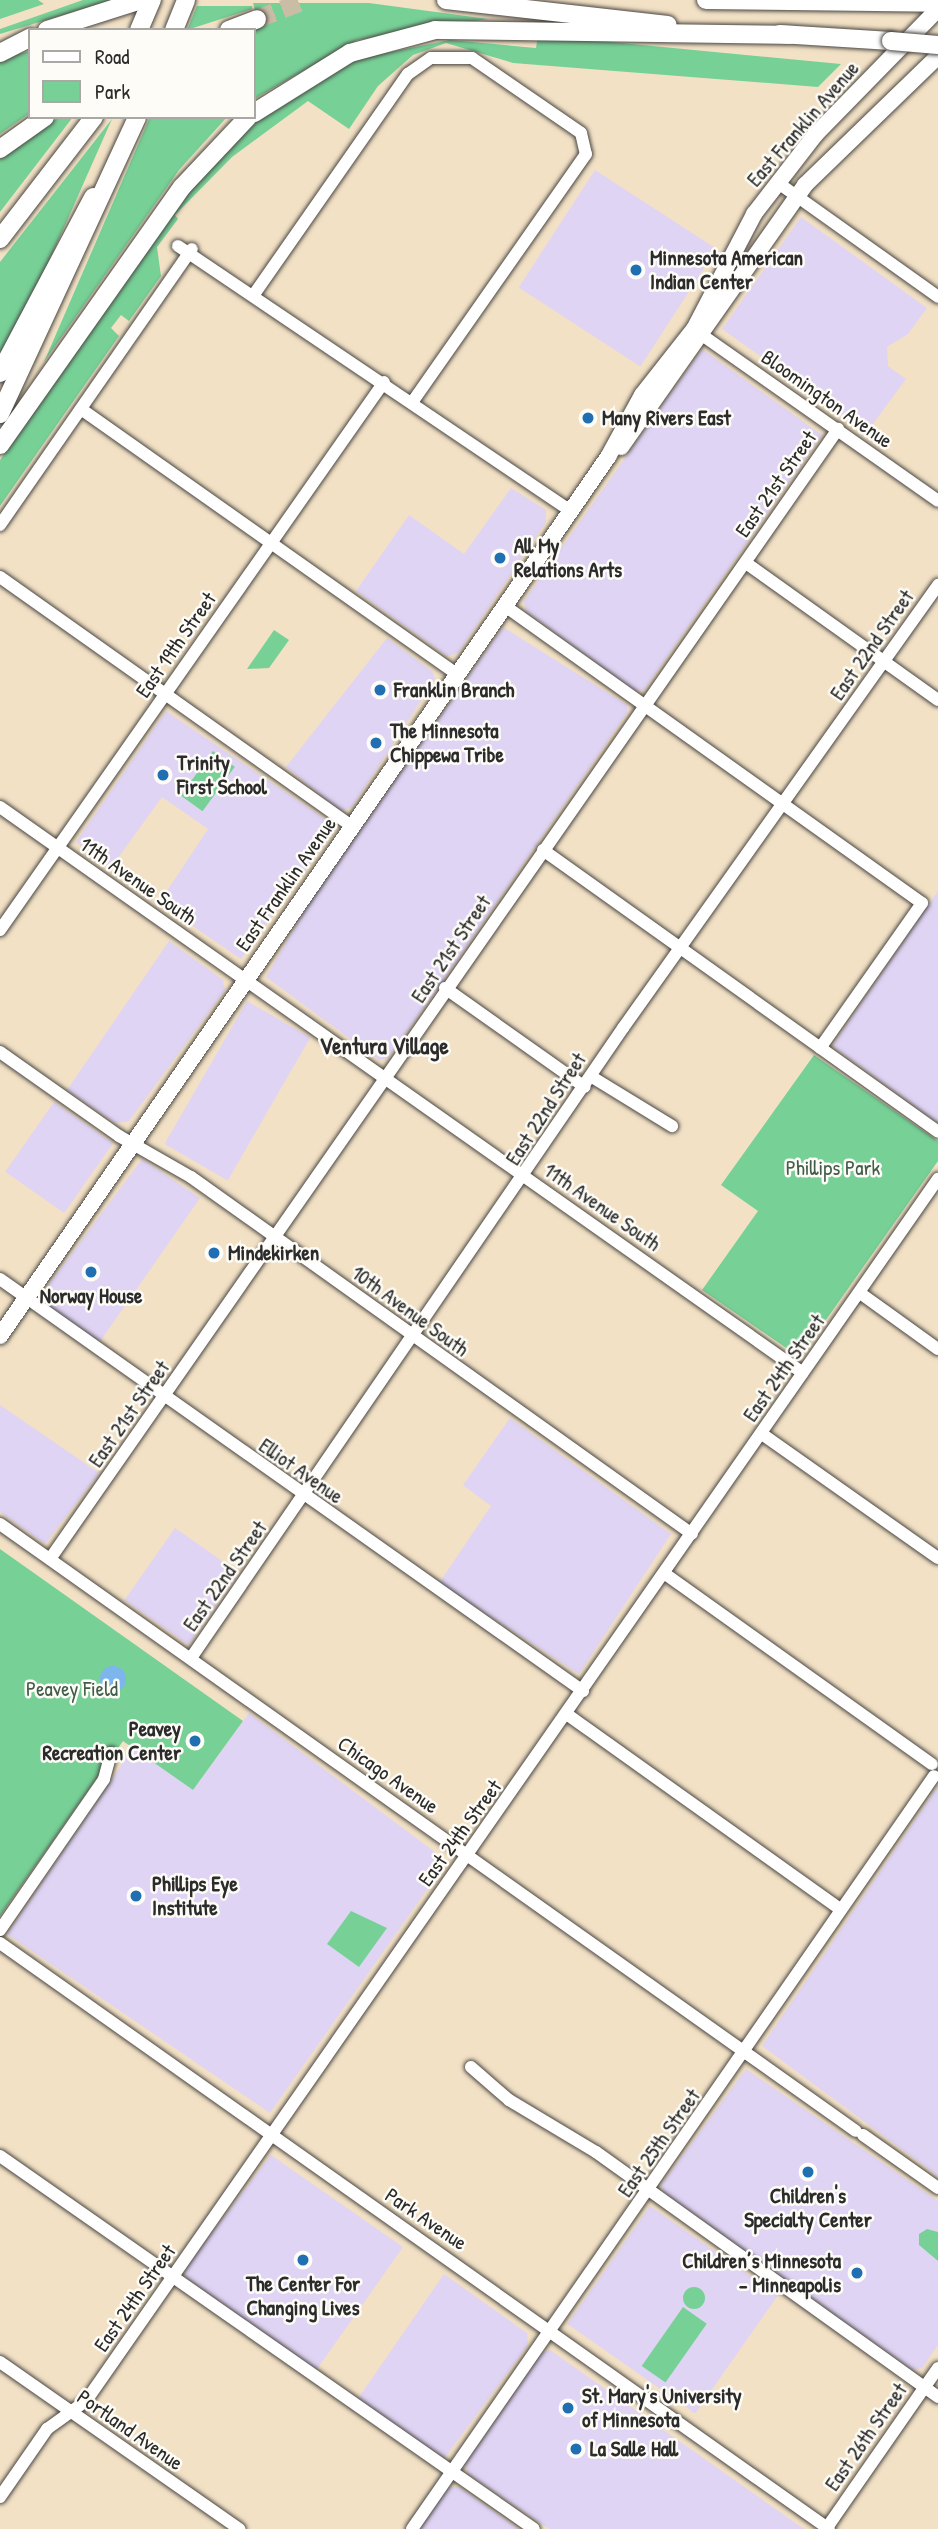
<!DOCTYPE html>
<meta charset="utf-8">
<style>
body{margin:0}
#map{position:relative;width:938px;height:2529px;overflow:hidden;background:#f2e1c5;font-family:"Patrick Hand",sans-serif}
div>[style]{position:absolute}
.built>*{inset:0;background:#e0d4f4;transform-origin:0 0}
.green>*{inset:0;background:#77d197;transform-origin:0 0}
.round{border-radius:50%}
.water>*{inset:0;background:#7db5ed}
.highway-tunnel>*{height:18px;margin-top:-9px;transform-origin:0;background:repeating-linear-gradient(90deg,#cabda6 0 18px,transparent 0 27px)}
.roads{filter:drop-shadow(0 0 2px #494642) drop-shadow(0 0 2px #494642)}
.minor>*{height:12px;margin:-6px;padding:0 6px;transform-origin:6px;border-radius:6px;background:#fff}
.major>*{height:16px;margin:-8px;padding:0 8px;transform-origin:8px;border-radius:8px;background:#fff}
.highway>*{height:18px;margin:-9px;padding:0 9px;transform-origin:9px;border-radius:9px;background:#fff}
.bridges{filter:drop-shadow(0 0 2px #494642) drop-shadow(0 0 2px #494642)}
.highway-bridge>*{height:18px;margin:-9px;padding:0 9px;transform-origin:9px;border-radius:9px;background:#fff}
.dots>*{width:19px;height:19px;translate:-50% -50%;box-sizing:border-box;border:4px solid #fdfcf7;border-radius:50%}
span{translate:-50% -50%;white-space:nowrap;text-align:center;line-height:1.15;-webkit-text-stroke:5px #fdfcf7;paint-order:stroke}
.street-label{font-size:21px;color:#2b2b2b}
.poi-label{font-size:21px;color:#2b2b2b;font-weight:700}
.left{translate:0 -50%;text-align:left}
.right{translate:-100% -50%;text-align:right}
.park-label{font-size:21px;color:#425d4b}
.neighbourhood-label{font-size:23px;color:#2b2b2b;font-weight:700}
.legend{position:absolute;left:28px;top:28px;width:228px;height:91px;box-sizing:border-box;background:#fdfcf7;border:2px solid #a9a8a5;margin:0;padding:9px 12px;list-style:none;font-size:21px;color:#2b2b2b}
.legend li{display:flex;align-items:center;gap:14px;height:35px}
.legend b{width:35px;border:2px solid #a9a8a5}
</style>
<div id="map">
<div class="built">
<i style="left:595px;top:170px;width:145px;height:140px;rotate:33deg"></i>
<i style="clip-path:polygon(801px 217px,927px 308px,908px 334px,887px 347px,888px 366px,906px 379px,867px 432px,722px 329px)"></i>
<i style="clip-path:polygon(702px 349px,822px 435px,644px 690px,635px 691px,526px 611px,524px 601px)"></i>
<i style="clip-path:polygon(511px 488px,546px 510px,546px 522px,458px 653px,447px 656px,356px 591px,409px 515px,464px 554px)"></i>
<i style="clip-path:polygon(503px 627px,627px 705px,627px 713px,433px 995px,388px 1058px,379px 1060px,266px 977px,309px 903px)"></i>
<i style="clip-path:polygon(387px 638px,432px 671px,435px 679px,352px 807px,341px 811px,286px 767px)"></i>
<i style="clip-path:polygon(166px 711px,337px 827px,241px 959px,159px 903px,208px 829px,162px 797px,110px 869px,76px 842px)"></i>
<i style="clip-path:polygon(938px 891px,938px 1123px,832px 1046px)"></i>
<i style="clip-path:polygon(169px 941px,223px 980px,225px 990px,129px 1121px,115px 1123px,67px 1090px)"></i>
<i style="left:247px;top:1001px;width:73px;height:165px;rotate:30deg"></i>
<i style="left:54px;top:1102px;width:72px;height:85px;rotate:35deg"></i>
<i style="clip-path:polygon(142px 1159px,200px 1198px,99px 1343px,44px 1304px,41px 1295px)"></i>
<i style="clip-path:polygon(0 1405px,99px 1473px,45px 1544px,0 1512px)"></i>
<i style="clip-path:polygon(510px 1418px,671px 1534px,579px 1674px,439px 1583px,491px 1506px,463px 1485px)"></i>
<i style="left:175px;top:1528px;width:78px;height:88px;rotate:35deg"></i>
<i style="clip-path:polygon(249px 1713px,447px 1861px,270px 2113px,7px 1934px,133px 1748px,193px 1790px)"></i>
<i style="clip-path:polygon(938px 1786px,938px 2176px,762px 2046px)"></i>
<i style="clip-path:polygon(746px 2069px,938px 2201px,938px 2345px,922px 2368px,912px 2370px,664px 2193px,661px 2185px)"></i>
<i style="clip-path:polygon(271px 2155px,403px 2247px,315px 2372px,185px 2277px,185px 2268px)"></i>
<i style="left:650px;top:2206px;width:156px;height:144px;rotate:35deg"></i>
<i style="clip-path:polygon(444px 2274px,527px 2333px,528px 2345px,443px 2460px,357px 2400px)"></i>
<i style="clip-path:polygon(550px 2350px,804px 2529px,549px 2529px,468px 2474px,465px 2464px,541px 2353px)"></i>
<i style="clip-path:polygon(447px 2487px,459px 2487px,519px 2529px,419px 2529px)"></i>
</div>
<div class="green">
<i style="clip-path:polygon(0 0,38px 0,44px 4px,0 19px)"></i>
<i style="clip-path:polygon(83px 0,112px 0,0 34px,0 29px)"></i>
<i style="clip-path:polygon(253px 3px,369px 3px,488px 19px,357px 40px,254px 99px,253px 30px,260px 27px)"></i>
<i style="clip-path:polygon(197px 6px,252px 6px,252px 9px,187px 30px)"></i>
<i style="clip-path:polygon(538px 35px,841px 64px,818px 87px,513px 63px,446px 43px,413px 55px,378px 86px,349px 129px,308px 101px,232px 157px,175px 215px,178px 219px,157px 247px,161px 276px,129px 321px,121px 315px,111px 328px,119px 336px,0 506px,0 460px,186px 191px,253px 121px,351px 60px,450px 40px,536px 48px)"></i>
<i style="clip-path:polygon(30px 51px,30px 113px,0 134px,0 59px)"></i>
<i style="clip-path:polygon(59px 117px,73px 117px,0 212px,0 159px)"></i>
<i style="clip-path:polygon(150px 117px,227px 117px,179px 170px,44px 362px)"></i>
<i style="clip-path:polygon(112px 119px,31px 302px,0 361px,0 262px)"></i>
<i style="clip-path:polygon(274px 630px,289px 640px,269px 668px,247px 669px)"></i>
<i style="left:213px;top:751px;width:27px;height:55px;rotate:36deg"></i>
<i style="clip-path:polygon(814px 1055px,938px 1141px,938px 1161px,804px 1351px,795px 1354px,702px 1290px,758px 1211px,721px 1185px)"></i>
<i style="clip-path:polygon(0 1549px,243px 1721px,193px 1790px,123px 1741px,0 1916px)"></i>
<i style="clip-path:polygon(351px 1911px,387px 1928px,359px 1967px,327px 1944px)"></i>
<i style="clip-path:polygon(927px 2229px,938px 2232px,938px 2261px,919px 2245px,919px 2234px)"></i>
<i class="round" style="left:683px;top:2287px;width:22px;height:22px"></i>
<i style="left:683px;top:2307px;width:29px;height:72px;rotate:35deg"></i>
</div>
<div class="water">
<i class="round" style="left:100px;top:1666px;width:26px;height:26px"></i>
</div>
<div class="highway-tunnel">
<i style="left:257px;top:19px;width:53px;rotate:-20.8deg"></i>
</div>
<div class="roads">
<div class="minor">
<i style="left:777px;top:182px;width:198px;rotate:35.5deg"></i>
<i style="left:178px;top:246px;width:474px;rotate:34deg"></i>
<i style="left:255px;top:293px;width:267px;rotate:-55.1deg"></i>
<i style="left:408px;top:74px;width:28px;rotate:-35deg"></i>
<i style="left:431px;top:58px;width:41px"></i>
<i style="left:472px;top:58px;width:132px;rotate:34.5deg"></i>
<i style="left:581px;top:133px;width:22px;rotate:77deg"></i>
<i style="left:586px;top:154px;width:302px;rotate:125deg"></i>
<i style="left:695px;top:330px;width:297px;rotate:35.1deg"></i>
<i style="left:81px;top:409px;width:460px;rotate:35.2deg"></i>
<i style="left:0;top:525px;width:336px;rotate:-55.2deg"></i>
<i style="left:746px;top:563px;width:236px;rotate:35.5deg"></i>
<i style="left:0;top:577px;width:431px;rotate:35.3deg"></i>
<i style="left:505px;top:606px;width:512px;rotate:35.46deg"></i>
<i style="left:922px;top:903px;width:177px;rotate:125.1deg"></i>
<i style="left:0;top:807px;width:982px;rotate:35.18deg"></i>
<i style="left:543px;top:850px;width:485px;rotate:35.5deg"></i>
<i style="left:0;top:930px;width:669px;rotate:-54.98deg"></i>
<i style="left:445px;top:988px;width:171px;rotate:35.3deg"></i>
<i style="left:0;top:1052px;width:146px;rotate:35.2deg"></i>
<i style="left:119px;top:1136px;width:83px;rotate:29.7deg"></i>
<i style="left:191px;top:1177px;width:615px;rotate:35.47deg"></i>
<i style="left:592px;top:1077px;width:94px;rotate:31.5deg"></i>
<i style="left:0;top:1279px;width:714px;rotate:35.25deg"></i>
<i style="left:860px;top:1293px;width:96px;rotate:35.7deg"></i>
<i style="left:762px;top:1434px;width:215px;rotate:35.2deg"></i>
<i style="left:0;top:1524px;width:1049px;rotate:35.34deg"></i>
<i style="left:50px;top:1559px;width:1378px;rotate:-55.11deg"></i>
<i style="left:664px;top:1573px;width:329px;rotate:35.5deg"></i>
<i style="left:191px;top:1658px;width:764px;rotate:-55.56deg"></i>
<i style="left:623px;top:1028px;width:544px;rotate:-54.58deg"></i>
<i style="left:568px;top:1715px;width:335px;rotate:35.5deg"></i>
<i style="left:0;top:1930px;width:183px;rotate:-55.4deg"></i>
<i style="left:104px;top:1779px;width:27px;rotate:-75deg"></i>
<i style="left:0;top:1943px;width:1015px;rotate:35.26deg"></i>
<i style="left:471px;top:2067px;width:50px;rotate:41deg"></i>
<i style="left:509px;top:2100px;width:101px;rotate:30.9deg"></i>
<i style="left:596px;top:2152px;width:421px;rotate:35.6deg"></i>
<i style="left:863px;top:2135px;width:92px;rotate:35.2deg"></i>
<i style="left:0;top:2156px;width:651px;rotate:34.93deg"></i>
<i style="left:0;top:2362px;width:292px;rotate:34.9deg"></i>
<i style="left:0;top:2497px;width:83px;rotate:-55.3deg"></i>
<i style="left:47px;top:2429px;width:48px;rotate:-35.7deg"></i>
<i style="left:86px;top:2401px;width:1490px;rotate:-55.12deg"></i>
<i style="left:412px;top:2529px;width:916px;rotate:-55.27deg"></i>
<i style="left:826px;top:2529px;width:196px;rotate:-55.2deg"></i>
</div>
<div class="major">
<i style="left:621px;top:447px;width:320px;rotate:-54.9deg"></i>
<i style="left:805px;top:185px;width:185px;rotate:-44.1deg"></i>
<i style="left:0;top:1336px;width:1069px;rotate:-55.33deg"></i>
<i style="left:608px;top:457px;width:71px;rotate:-61.3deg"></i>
<i style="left:642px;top:395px;width:84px;rotate:-51.8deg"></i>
<i style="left:694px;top:329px;width:130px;rotate:-62.4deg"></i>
<i style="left:754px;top:214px;width:100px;rotate:-52.3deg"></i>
<i style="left:815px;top:135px;width:176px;rotate:-45.7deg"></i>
</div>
<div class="highway">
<i style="left:446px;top:0;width:223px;rotate:6.4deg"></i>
<i style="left:706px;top:0;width:232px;rotate:0.7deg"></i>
<i style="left:47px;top:30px;width:99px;rotate:-17.7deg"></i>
<i style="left:139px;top:30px;width:33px;rotate:-67deg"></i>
<i style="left:174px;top:30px;width:32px;rotate:-68deg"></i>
<i style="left:229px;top:30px;width:30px;rotate:-21deg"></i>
<i style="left:780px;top:34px;width:111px;rotate:3.6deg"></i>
<i style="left:0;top:53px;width:34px;rotate:-27deg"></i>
<i style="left:254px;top:113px;width:113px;rotate:-32deg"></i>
<i style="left:350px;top:53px;width:88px;rotate:-15.1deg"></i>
<i style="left:435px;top:30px;width:355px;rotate:0.8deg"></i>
<i style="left:0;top:149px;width:55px;rotate:-35.4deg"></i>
<i style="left:0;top:239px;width:154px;rotate:-52.4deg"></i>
<i style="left:0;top:373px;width:199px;rotate:-62.1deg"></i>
<i style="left:0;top:414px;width:327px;rotate:-65.2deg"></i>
<i style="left:0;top:445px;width:316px;rotate:-54.8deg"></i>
<i style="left:182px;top:187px;width:96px;rotate:-46.7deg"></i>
</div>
</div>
<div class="bridges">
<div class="highway-bridge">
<i style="left:891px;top:41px;width:47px;rotate:4.9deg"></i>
</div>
</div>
<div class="dots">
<i style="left:636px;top:270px;background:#1f6fb2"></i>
<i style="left:588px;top:418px;background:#1f6fb2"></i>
<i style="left:500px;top:558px;background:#1f6fb2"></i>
<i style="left:380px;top:690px;background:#1f6fb2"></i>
<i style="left:376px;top:743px;background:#1f6fb2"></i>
<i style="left:163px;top:775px;background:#1f6fb2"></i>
<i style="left:214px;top:1253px;background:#1f6fb2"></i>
<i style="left:91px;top:1272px;background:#1f6fb2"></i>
<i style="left:195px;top:1741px;background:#1f6fb2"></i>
<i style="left:136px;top:1896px;background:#1f6fb2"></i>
<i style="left:808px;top:2172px;background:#1f6fb2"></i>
<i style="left:303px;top:2260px;background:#1f6fb2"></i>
<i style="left:857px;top:2273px;background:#1f6fb2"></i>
<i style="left:568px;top:2408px;background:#1f6fb2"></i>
<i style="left:576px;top:2449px;background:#1f6fb2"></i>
</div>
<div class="street-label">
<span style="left:803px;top:124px;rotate:-49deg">East Franklin Avenue</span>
<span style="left:827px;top:399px;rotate:35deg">Bloomington Avenue</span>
<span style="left:776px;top:484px;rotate:-55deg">East 21st Street</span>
<span style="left:176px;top:645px;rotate:-55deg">East 19th Street</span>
<span style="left:872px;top:645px;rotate:-55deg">East 22nd Street</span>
<span style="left:138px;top:881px;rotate:35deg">11th Avenue South</span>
<span style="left:286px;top:884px;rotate:-55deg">East Franklin Avenue</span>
<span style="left:451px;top:949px;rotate:-56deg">East 21st Street</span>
<span style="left:546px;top:1109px;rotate:-57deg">East 22nd Street</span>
<span style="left:602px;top:1207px;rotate:35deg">11th Avenue South</span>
<span style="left:410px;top:1311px;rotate:36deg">10th Avenue South</span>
<span style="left:784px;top:1368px;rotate:-55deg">East 24th Street</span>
<span style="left:129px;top:1414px;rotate:-55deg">East 21st Street</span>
<span style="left:301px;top:1471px;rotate:35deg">Elliot Avenue</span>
<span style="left:225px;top:1576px;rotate:-55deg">East 22nd Street</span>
<span style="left:388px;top:1775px;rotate:35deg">Chicago Avenue</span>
<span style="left:460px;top:1833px;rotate:-54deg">East 24th Street</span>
<span style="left:659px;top:2143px;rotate:-55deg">East 25th Street</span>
<span style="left:426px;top:2219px;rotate:34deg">Park Avenue</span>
<span style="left:135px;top:2298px;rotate:-55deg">East 24th Street</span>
<span style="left:130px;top:2430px;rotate:35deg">Portland Avenue</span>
<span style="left:866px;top:2437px;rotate:-55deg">East 26th Street</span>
</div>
<div class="poi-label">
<span class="left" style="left:650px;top:270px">Minnesota American<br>Indian Center</span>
<span class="left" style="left:602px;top:418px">Many Rivers East</span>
<span class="left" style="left:514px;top:558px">All My<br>Relations Arts</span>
<span class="left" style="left:394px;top:690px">Franklin Branch</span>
<span class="left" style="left:390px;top:743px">The Minnesota<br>Chippewa Tribe</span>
<span class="left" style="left:177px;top:775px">Trinity<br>First School</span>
<span class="left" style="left:228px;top:1253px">Mindekirken</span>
<span style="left:91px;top:1296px">Norway House</span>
<span class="right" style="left:181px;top:1741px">Peavey<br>Recreation Center</span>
<span class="left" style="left:152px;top:1896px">Phillips Eye<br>Institute</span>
<span style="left:808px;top:2208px">Children's<br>Specialty Center</span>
<span class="right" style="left:841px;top:2273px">Children’s Minnesota<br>– Minneapolis</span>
<span style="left:303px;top:2296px">The Center For<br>Changing Lives</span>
<span class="left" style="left:582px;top:2408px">St. Mary's University<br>of Minnesota</span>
<span class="left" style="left:590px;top:2449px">La Salle Hall</span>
</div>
<div class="park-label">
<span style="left:833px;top:1168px">Phillips Park</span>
<span style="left:72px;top:1689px">Peavey Field</span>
</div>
<div class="neighbourhood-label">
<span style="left:384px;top:1046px">Ventura Village</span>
</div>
<ul class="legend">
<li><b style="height:9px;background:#fff"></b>Road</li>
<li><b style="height:19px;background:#77d197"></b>Park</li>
</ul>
</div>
